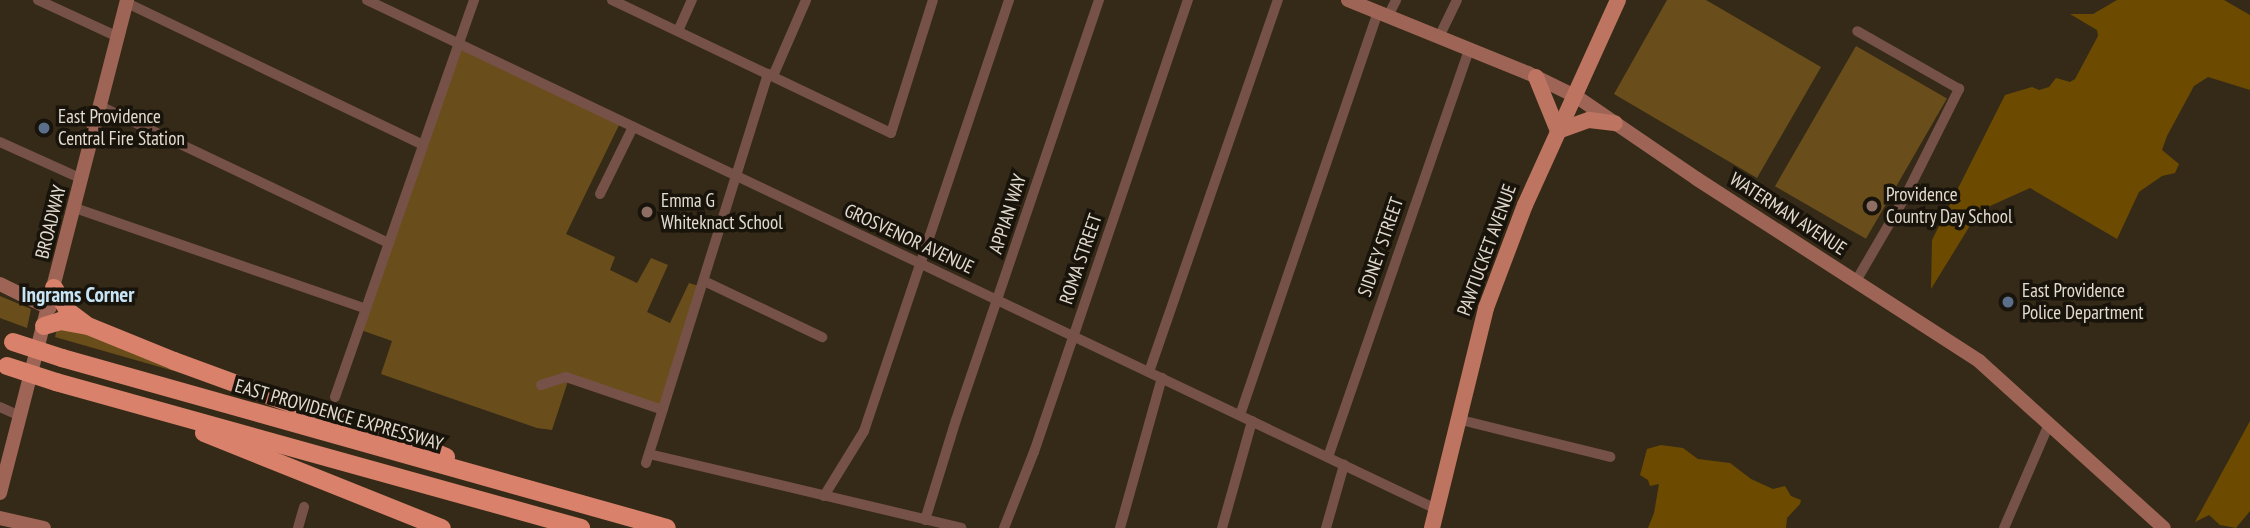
<!DOCTYPE html>
<style>
body{margin:0}
#map{position:relative;width:2250px;height:528px;overflow:hidden;background:#352a17;font-family:"PT Sans Narrow",sans-serif}
div>[style]{position:absolute}
.green>*{inset:0;background:#694e1b;transform-origin:0 0}
.forest>*{inset:0;background:#6c4b00}
.minor>*{height:10px;margin:-5px;padding:0 5px;transform-origin:5px;border-radius:5px;background:#755147}
.secondary>*{height:14px;margin:-7px;padding:0 7px;transform-origin:7px;border-radius:7px;background:#9e6556}
.primary>*{height:16px;margin:-8px;padding:0 8px;transform-origin:8px;border-radius:8px;background:#bd7460}
.motorway>*{height:18px;margin:-9px;padding:0 9px;transform-origin:9px;border-radius:9px;background:#d9816a}
.motorway-bridge>*{height:18px;margin:-9px;padding:0 9px;transform-origin:9px;border-radius:9px;background:#d9816a}
.dots>*{width:19px;height:19px;translate:-50% -50%;box-sizing:border-box;border:4px solid #18130b;border-radius:50%}
span{translate:-50% -50%;white-space:nowrap;text-align:center;line-height:1.15;-webkit-text-stroke:7px #18130b;paint-order:stroke}
.poi-label{font-size:19px;color:#e2dbd0}
.left{translate:0 -50%;text-align:left}
.street-label{font-size:19px;color:#e2dbd0}
.neighbourhood-label{font-size:21px;color:#c7e5f7;font-weight:700}
</style>
<div id="map">
<div class="green">
<i style="clip-path:polygon(1667px 0,1706px 0,1821px 67px,1757px 178px,1614px 94px)"></i>
<i style="clip-path:polygon(458px 45px,621px 121px,566px 234px,615px 257px,610px 270px,637px 283px,651px 258px,668px 265px,647px 312px,670px 323px,689px 283px,702px 287px,662px 411px,569px 378px,552px 430px,537px 428px,381px 374px,392px 341px,358px 329px)"></i>
<i style="left:1856px;top:46px;width:105px;height:162px;rotate:30deg"></i>
<i style="clip-path:polygon(0 296px,31px 309px,27px 328px,0 318px)"></i>
<i style="clip-path:polygon(63px 324px,195px 377px,55px 337px,58px 325px)"></i>
</div>
<div class="forest">
<i style="clip-path:polygon(2117px 0,2224px 0,2250px 15px,2250px 90px,2208px 77px,2194px 86px,2167px 136px,2162px 150px,2179px 164px,2175px 173px,2162px 176px,2139px 192px,2117px 239px,2030px 188px,1979px 211px,1931px 289px,1932px 240px,2005px 95px,2032px 87px,2039px 90px,2049px 87px,2056px 78px,2070px 82px,2075px 79px,2098px 36px,2097px 30px,2070px 14px,2093px 14px)"></i>
<i style="clip-path:polygon(2250px 421px,2250px 511px,2236px 528px,2220px 525px,2209px 515px,2195px 522px)"></i>
<i style="clip-path:polygon(1661px 445px,1683px 448px,1698px 459px,1730px 463px,1751px 479px,1773px 489px,1785px 486px,1791px 496px,1801px 500px,1800px 504px,1787px 518px,1786px 528px,1648px 528px,1654px 513px,1659px 484px,1650px 486px,1648px 480px,1640px 475px,1647px 449px)"></i>
</div>
<div class="minor">
<i style="left:38px;top:0;width:88px;rotate:24.8deg"></i>
<i style="left:367px;top:0;width:1184px;rotate:25.46deg"></i>
<i style="left:612px;top:0;width:309px;rotate:25.5deg"></i>
<i style="left:891px;top:133px;width:139px;rotate:-72.5deg"></i>
<i style="left:127px;top:3px;width:328px;rotate:25.6deg"></i>
<i style="left:1388px;top:16px;width:18px;rotate:-63deg"></i>
<i style="left:678px;top:31px;width:34px;rotate:-66deg"></i>
<i style="left:1439px;top:37px;width:41px;rotate:-64.1deg"></i>
<i style="left:773px;top:76px;width:83px;rotate:-66.5deg"></i>
<i style="left:100px;top:106px;width:320px;rotate:25.4deg"></i>
<i style="left:0;top:142px;width:90px;rotate:24.3deg"></i>
<i style="left:600px;top:194px;width:75px;rotate:-63.8deg"></i>
<i style="left:75px;top:208px;width:306px;rotate:19.1deg"></i>
<i style="left:704px;top:281px;width:131px;rotate:25.4deg"></i>
<i style="left:1856px;top:281px;width:99px;rotate:-59.8deg"></i>
<i style="left:1906px;top:195px;width:119px;rotate:-63.4deg"></i>
<i style="left:1959px;top:89px;width:117px;rotate:-150.4deg"></i>
<i style="left:1149px;top:372px;width:394px;rotate:-70.9deg"></i>
<i style="left:541px;top:385px;width:26px;rotate:-18deg"></i>
<i style="left:566px;top:377px;width:102px;rotate:18.8deg"></i>
<i style="left:335px;top:397px;width:421px;rotate:-70.7deg"></i>
<i style="left:0;top:407px;width:22px;rotate:24deg"></i>
<i style="left:1240px;top:415px;width:426px;rotate:-71.1deg"></i>
<i style="left:1457px;top:419px;width:158px;rotate:13.9deg"></i>
<i style="left:649px;top:454px;width:321px;rotate:13.3deg"></i>
<i style="left:1328px;top:457px;width:432px;rotate:-70.9deg"></i>
<i style="left:646px;top:463px;width:408px;rotate:-72.6deg"></i>
<i style="left:824px;top:496px;width:76px;rotate:-58.4deg"></i>
<i style="left:864px;top:431px;width:455px;rotate:-71.4deg"></i>
<i style="left:925px;top:520px;width:105px;rotate:-72.8deg"></i>
<i style="left:956px;top:420px;width:444px;rotate:-71.2deg"></i>
<i style="left:298px;top:528px;width:22px;rotate:-74deg"></i>
<i style="left:1004px;top:528px;width:82px;rotate:-68.5deg"></i>
<i style="left:1034px;top:452px;width:478px;rotate:-71.2deg"></i>
<i style="left:1120px;top:528px;width:156px;rotate:-74.4deg"></i>
<i style="left:1222px;top:528px;width:111px;rotate:-74.3deg"></i>
<i style="left:1326px;top:528px;width:66px;rotate:-74.1deg"></i>
<i style="left:2004px;top:528px;width:113px;rotate:-66.6deg"></i>
</div>
<div class="secondary">
<i style="left:1348px;top:0;width:194px;rotate:22.1deg"></i>
<i style="left:1528px;top:73px;width:55px;rotate:26.1deg"></i>
<i style="left:1577px;top:97px;width:145px;rotate:34.3deg"></i>
<i style="left:1697px;top:179px;width:336px;rotate:32.8deg"></i>
<i style="left:1979px;top:361px;width:249px;rotate:42.1deg"></i>
<i style="left:0;top:284px;width:55px;rotate:26.1deg"></i>
<i style="left:0;top:493px;width:509px;rotate:-75.55deg"></i>
<i style="left:0;top:518px;width:45px;rotate:12.8deg"></i>
</div>
<div class="primary">
<i style="left:1536px;top:77px;width:58px;rotate:67.8deg"></i>
<i style="left:1558px;top:131px;width:33px;rotate:-20deg"></i>
<i style="left:1589px;top:120px;width:26px;rotate:7deg"></i>
<i style="left:1432px;top:528px;width:227px;rotate:-76.2deg"></i>
<i style="left:1486px;top:308px;width:110px;rotate:-69.3deg"></i>
<i style="left:1525px;top:205px;width:225px;rotate:-65.6deg"></i>
</div>
<div class="motorway">
<i style="left:54px;top:288px;width:28px;rotate:58deg"></i>
<i style="left:69px;top:312px;width:20px;rotate:37deg"></i>
<i style="left:44px;top:326px;width:17px;rotate:-17deg"></i>
<i style="left:60px;top:321px;width:28px;rotate:10deg"></i>
<i style="left:88px;top:326px;width:93px;rotate:22.1deg"></i>
<i style="left:174px;top:361px;width:131px;rotate:20.1deg"></i>
<i style="left:297px;top:406px;width:109px;rotate:17.1deg"></i>
<i style="left:401px;top:438px;width:49px;rotate:22.9deg"></i>
<i style="left:62px;top:358px;width:628px;rotate:15.69deg"></i>
<i style="left:56px;top:382px;width:545px;rotate:15.54deg"></i>
<i style="left:204px;top:433px;width:256px;rotate:21.8deg"></i>
</div>
<div class="motorway-bridge">
<i style="left:13px;top:342px;width:52px;rotate:18.1deg"></i>
<i style="left:7px;top:366px;width:52px;rotate:18.1deg"></i>
</div>
<div class="dots">
<i style="left:44px;top:128px;background:#5c6f8a"></i>
<i style="left:1872px;top:206px;background:#8d6e63"></i>
<i style="left:647px;top:212px;background:#8d6e63"></i>
<i style="left:2008px;top:302px;background:#5c6f8a"></i>
</div>
<div class="poi-label">
<span class="left" style="left:58px;top:128px">East Providence<br>Central Fire Station</span>
<span class="left" style="left:1886px;top:206px">Providence<br>Country Day School</span>
<span class="left" style="left:661px;top:212px">Emma G<br>Whiteknact School</span>
<span class="left" style="left:2022px;top:302px">East Providence<br>Police Department</span>
</div>
<div class="street-label">
<span style="left:1008px;top:214px;rotate:-72deg">APPIAN WAY</span>
<span style="left:1788px;top:214px;rotate:33deg">WATERMAN AVENUE</span>
<span style="left:51px;top:222px;rotate:-76deg">BROADWAY</span>
<span style="left:909px;top:239px;rotate:25deg">GROSVENOR AVENUE</span>
<span style="left:1381px;top:247px;rotate:-71deg">SIDNEY STREET</span>
<span style="left:1487px;top:250px;rotate:-70deg">PAWTUCKET AVENUE</span>
<span style="left:1081px;top:259px;rotate:-71deg">ROMA STREET</span>
<span style="left:339px;top:415px;rotate:16deg">EAST PROVIDENCE EXPRESSWAY</span>
</div>
<div class="neighbourhood-label">
<span style="left:78px;top:295px">Ingrams Corner</span>
</div>
</div>
